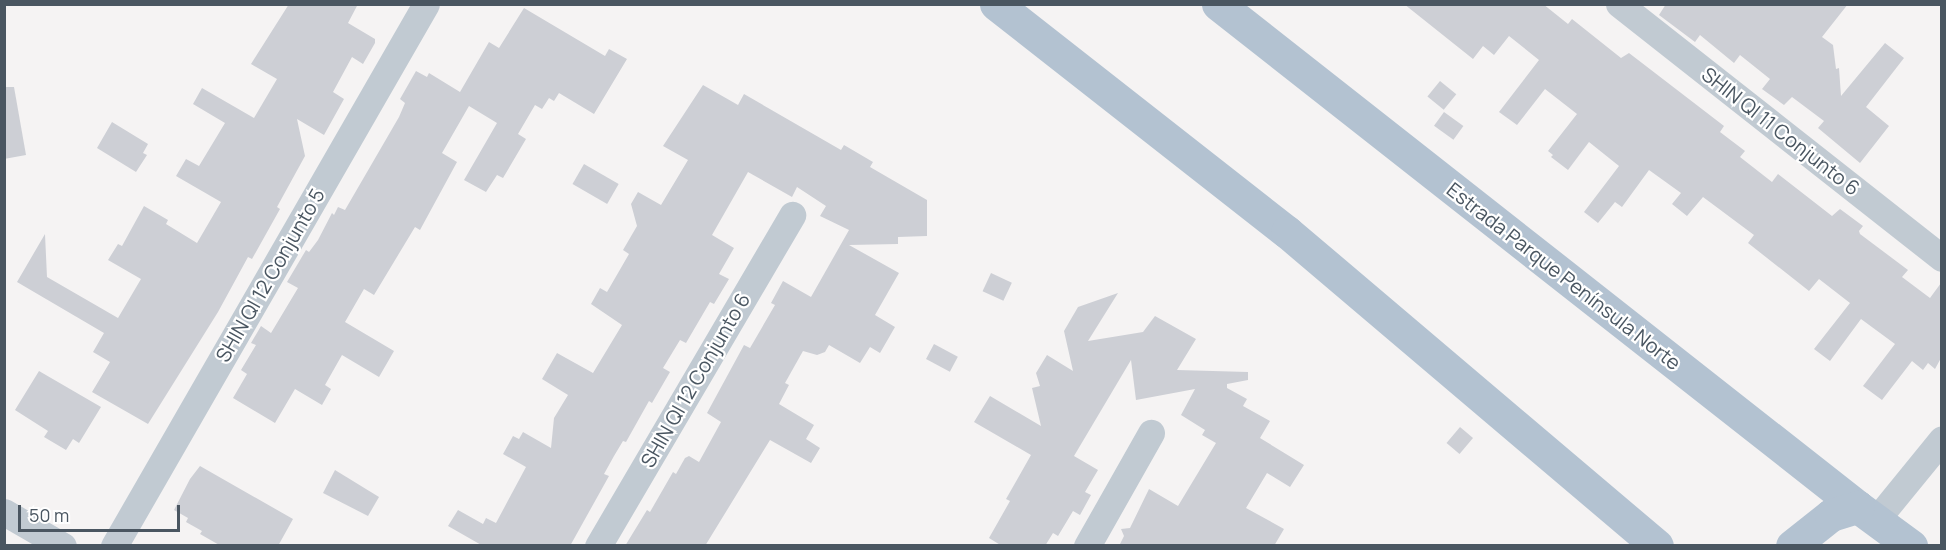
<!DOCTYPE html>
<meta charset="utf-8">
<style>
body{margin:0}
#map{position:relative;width:1946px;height:550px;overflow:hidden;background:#f5f3f3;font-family:Manrope,sans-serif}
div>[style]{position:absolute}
.building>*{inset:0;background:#cdcfd5;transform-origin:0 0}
.minor>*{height:27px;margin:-13.5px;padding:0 13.5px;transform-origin:13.5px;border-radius:13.5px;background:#c1cad2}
.major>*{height:33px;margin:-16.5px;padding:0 16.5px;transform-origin:16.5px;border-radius:16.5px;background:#b3c2d1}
span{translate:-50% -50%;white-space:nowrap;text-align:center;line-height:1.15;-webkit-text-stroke:4.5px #fff;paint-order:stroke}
.street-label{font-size:20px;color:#4a5661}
.frame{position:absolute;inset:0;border:6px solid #4a5661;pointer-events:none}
.scale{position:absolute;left:18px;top:505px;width:162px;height:27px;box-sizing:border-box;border:3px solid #4a5661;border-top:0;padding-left:8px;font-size:18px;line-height:21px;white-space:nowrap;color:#4a5661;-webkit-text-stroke:4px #fff;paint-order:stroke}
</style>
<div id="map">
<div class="building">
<i style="clip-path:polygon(289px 4px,358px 4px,348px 23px,375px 39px,375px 43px,363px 64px,352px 57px,333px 92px,344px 99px,324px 135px,297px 119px,305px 156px,277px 207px,280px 209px,252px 259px,248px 257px,218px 312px,148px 424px,92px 392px,110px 362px,93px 352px,104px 333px,17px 282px,45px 234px,47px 277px,118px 318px,141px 279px,108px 260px,118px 244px,122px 246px,144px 206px,168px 220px,166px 224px,197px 243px,221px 202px,176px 176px,186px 159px,199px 166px,225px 123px,193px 104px,202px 88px,254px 118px,277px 79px,251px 64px)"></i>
<i style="clip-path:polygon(1404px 4px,1543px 4px,1568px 24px,1572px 19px,1621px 58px,1629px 53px,1724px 126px,1720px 132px,1745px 151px,1740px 157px,1772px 182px,1778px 174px,1832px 216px,1840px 209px,1863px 226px,1859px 231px,1860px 234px,1908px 270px,1902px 277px,1930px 298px,1941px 283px,1941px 358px,1935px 369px,1928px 363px,1923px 370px,1912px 361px,1882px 400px,1863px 386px,1895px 344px,1861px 319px,1830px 361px,1814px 349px,1850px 303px,1819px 279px,1809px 291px,1748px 243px,1754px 235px,1703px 197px,1687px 216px,1672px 204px,1681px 193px,1649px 170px,1622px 207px,1615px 202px,1598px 223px,1584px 212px,1619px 166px,1589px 142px,1568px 170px,1551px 157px,1553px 155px,1548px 151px,1577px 114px,1545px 89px,1517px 125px,1499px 112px,1539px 60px,1509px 36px,1494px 55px,1483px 46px,1473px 59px)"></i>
<i style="clip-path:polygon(1666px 4px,1848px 4px,1822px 37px,1833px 45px,1836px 69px,1839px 68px,1841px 96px,1885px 43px,1904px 58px,1866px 107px,1889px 126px,1860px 163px,1818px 128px,1824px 121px,1792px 97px,1784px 105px,1762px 89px,1770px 79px,1740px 55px,1734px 63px,1700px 35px,1695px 42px,1659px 15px)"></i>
<i style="clip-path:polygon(524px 8px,605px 56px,609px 49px,627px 59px,594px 114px,559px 93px,554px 101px,549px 98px,542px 109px,535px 105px,518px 134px,526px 139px,503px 178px,497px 175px,486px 192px,464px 180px,497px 123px,469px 106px,442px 153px,457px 162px,420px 230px,415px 227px,374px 295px,364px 289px,345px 322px,394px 351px,379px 377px,342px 355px,325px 385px,331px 389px,322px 405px,295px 389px,275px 423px,233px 398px,247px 374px,241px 370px,256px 345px,251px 343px,261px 326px,271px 333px,298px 288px,287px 282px,306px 250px,309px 252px,318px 240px,332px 213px,334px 215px,338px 207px,345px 210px,399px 117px,405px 103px,400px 99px,416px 71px,427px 77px,429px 73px,460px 92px,489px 42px,499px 48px)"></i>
<i style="left:1440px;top:81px;width:21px;height:20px;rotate:39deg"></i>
<i style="clip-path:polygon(703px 85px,738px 105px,744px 94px,841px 150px,844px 145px,873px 162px,870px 167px,927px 200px,927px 236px,898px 237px,898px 244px,849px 245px,899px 273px,875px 315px,895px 327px,880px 353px,870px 347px,860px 363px,829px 345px,825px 352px,817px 355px,803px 351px,785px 383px,789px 385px,779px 404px,814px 425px,806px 439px,820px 448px,811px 463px,770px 440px,705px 546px,625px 546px,647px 510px,650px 512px,673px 472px,676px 474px,685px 458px,689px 456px,699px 462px,721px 422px,707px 413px,744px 345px,750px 348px,775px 305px,771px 303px,783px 281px,811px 297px,849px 230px,820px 216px,826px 206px,797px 187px,792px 197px,748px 172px,712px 235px,734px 248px,719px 274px,729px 279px,714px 304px,710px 302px,686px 343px,680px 340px,663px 368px,670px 372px,652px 403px,649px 401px,626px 442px,623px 441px,614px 456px,604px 474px,609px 476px,570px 546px,483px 546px,448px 526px,458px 510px,483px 524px,486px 518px,496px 523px,526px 467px,503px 454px,513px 436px,519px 439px,523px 432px,551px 448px,554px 418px,568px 395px,542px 379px,557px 353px,593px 373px,622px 325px,591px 304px,600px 288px,607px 292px,629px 254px,623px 250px,637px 226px,631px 204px,638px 192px,661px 205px,688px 160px,663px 146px)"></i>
<i style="clip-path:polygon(4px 87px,14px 87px,26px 155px,4px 159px)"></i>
<i style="left:1444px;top:112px;width:24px;height:17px;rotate:36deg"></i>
<i style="clip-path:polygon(112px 122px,148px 144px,143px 153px,147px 155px,136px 172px,97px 148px)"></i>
<i style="left:584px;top:164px;width:40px;height:23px;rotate:30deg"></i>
<i style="left:991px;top:273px;width:23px;height:20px;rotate:25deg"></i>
<i style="clip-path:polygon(1118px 293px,1088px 341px,1143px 332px,1155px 316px,1196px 339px,1177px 370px,1248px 372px,1248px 380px,1227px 384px,1227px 388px,1247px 399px,1243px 406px,1270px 421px,1260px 438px,1304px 465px,1290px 487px,1267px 473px,1246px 508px,1284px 529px,1274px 546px,1119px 546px,1124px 536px,1121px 529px,1130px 528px,1149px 489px,1178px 506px,1216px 443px,1202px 435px,1205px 430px,1181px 415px,1195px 389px,1136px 400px,1131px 360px,1074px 456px,1098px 470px,1085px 492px,1091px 495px,1080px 515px,1073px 511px,1058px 536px,1053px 533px,1045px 546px,1002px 546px,989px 538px,1010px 501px,1006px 499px,1031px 455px,974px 422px,990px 396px,1041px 426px,1032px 388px,1040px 386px,1036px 373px,1047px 355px,1073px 371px,1064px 331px,1078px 307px)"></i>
<i style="left:934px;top:344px;width:27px;height:17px;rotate:28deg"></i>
<i style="clip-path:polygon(39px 371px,101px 407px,79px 443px,73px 439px,66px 450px,44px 437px,48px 431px,15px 410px)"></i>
<i style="left:1460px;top:427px;width:17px;height:21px;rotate:40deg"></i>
<i style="clip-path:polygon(200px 466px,293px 519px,278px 546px,221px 546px,200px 534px,202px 531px,186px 522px,188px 518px,174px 510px,190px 479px)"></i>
<i style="clip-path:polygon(335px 470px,379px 497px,368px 516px,323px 493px)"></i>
</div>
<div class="minor">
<i style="left:1619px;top:4px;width:411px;rotate:38.2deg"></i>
<i style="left:4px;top:512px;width:68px;rotate:30deg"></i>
<i style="left:1876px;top:520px;width:104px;rotate:-50.8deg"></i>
<i style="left:114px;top:546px;width:625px;rotate:-60.07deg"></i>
<i style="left:598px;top:546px;width:384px;rotate:-59.6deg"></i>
<i style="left:1087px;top:546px;width:130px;rotate:-60.5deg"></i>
</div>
<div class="major">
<i style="left:996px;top:4px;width:370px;rotate:38.1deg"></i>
<i style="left:1287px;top:232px;width:485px;rotate:40.3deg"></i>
<i style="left:1218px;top:4px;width:814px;rotate:38.17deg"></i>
<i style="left:1858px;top:507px;width:66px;rotate:36.3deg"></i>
<i style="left:1792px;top:546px;width:50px;rotate:-38.5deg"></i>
<i style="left:1831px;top:515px;width:28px;rotate:-17deg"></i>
</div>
<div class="street-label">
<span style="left:1781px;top:131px;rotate:38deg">SHIN QI 11 Conjunto 6</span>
<span style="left:270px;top:275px;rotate:-60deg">SHIN QI 12 Conjunto 5</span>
<span style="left:1564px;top:276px;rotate:38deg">Estrada Parque Península Norte</span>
<span style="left:695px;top:380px;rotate:-60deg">SHIN QI 12 Conjunto 6</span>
</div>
<div class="frame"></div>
<div class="scale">50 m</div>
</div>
